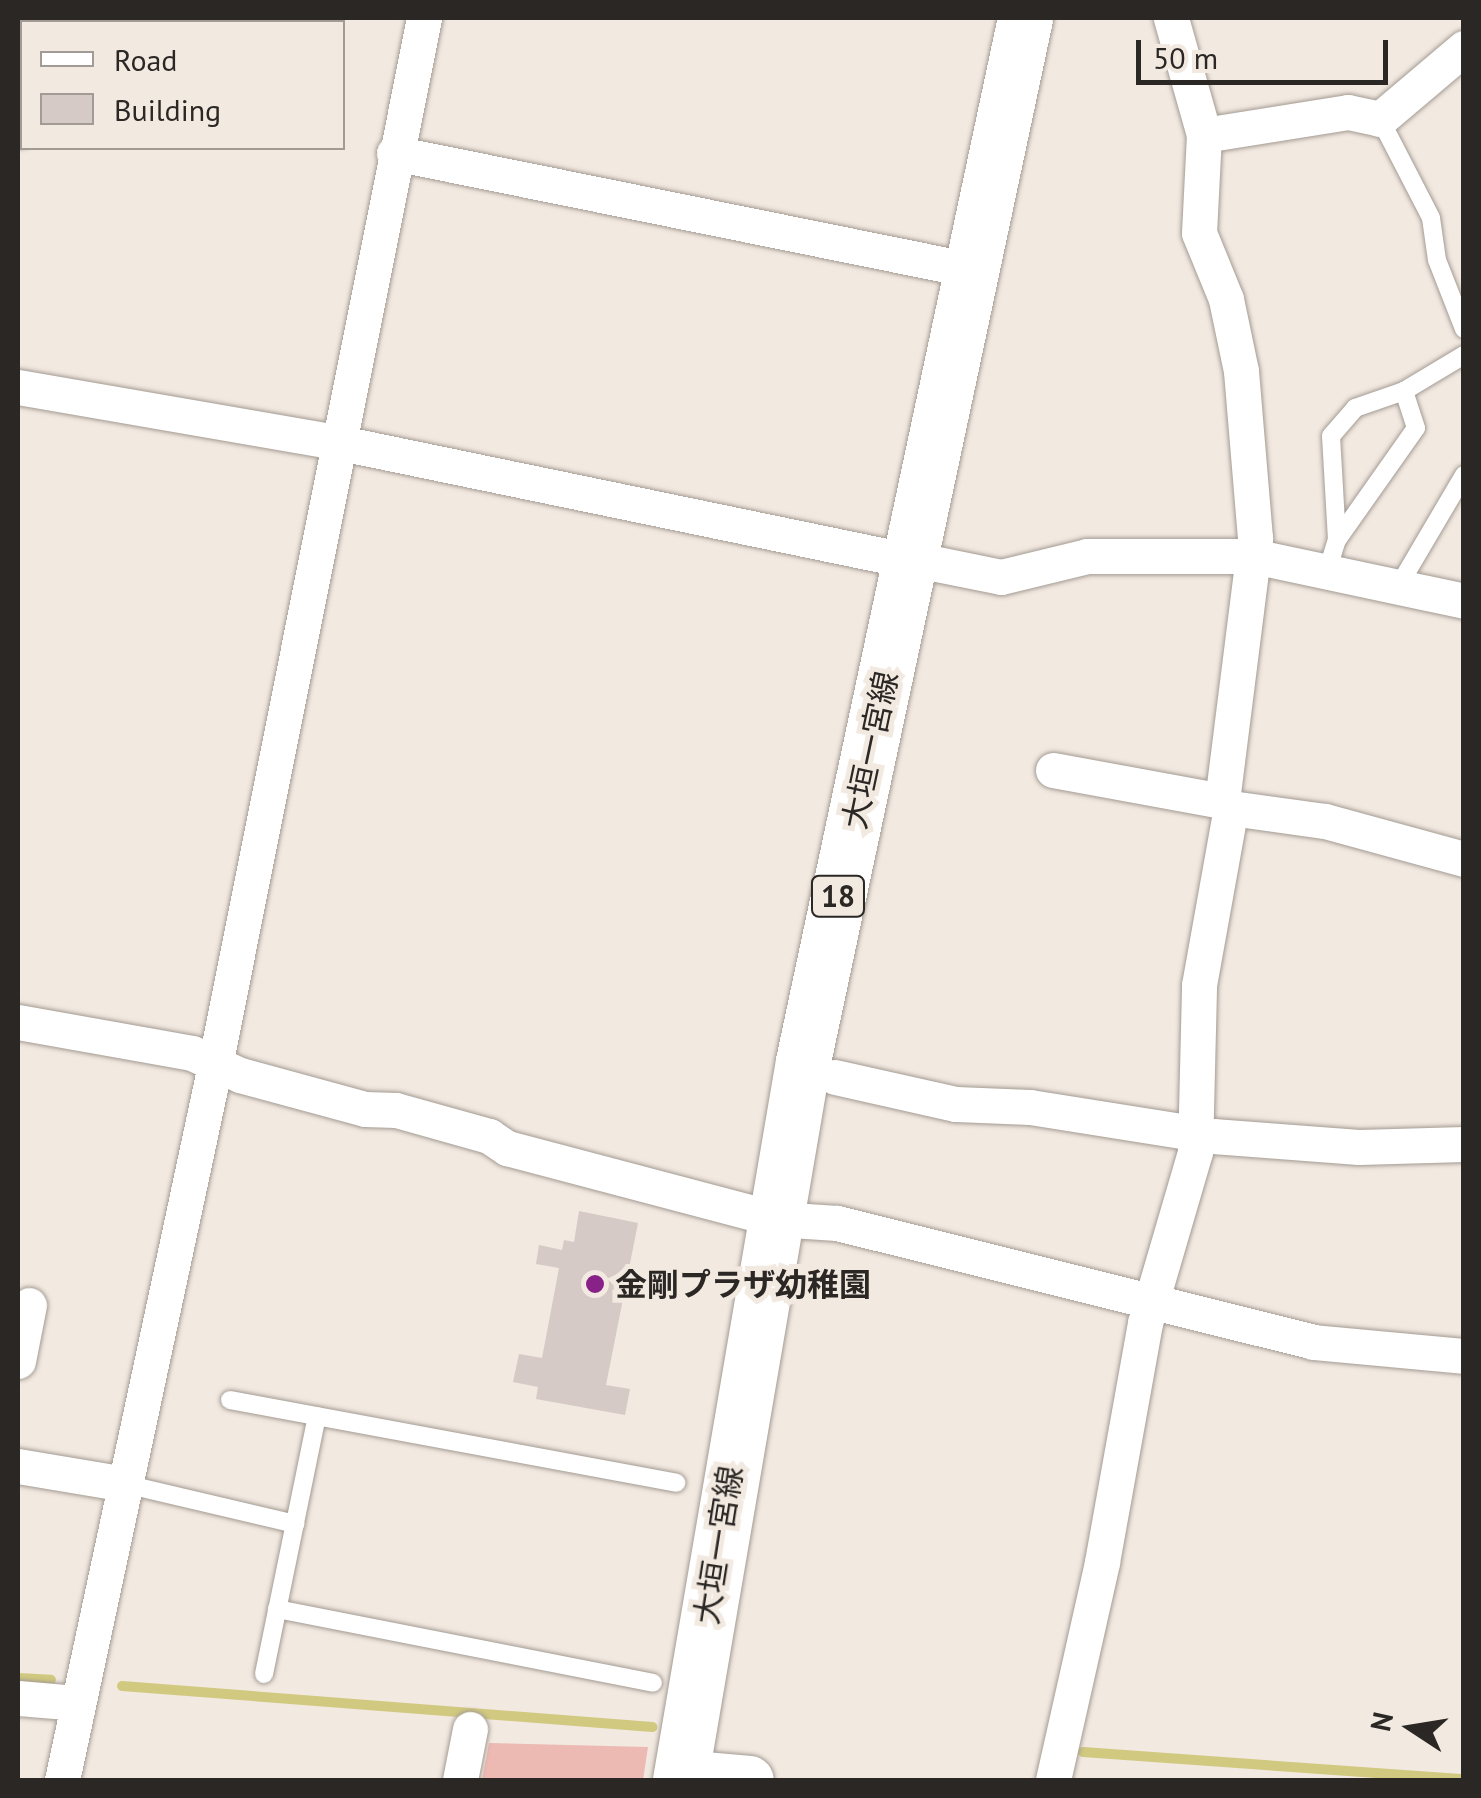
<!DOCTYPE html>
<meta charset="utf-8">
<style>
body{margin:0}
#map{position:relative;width:1481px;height:1798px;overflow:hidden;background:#f2e9e1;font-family:"PT Sans","Noto Sans JP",sans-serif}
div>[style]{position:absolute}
.green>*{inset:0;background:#ecb9b3}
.stream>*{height:10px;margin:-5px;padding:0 5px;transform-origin:5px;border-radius:5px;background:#d1c97f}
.building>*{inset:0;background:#d5cac5}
.roads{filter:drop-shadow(0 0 2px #a39b93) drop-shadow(0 0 2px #a39b93)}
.lane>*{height:18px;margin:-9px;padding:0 9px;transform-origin:9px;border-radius:9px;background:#fff}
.street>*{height:35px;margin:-17.5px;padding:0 17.5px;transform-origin:17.5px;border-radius:17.5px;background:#fff}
.secondary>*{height:48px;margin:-24px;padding:0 24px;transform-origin:24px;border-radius:24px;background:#fff}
.primary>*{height:55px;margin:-27.5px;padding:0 27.5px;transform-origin:27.5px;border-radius:27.5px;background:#fff}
.dots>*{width:28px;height:28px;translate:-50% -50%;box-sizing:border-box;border:5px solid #f2e9e1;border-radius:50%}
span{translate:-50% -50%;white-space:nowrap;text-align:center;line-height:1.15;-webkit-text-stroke:10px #f2e9e1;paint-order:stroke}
.shield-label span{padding:2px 8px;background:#f2e9e1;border:2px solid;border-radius:8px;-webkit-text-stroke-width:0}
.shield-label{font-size:30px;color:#2a2724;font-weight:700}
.street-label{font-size:32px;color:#2a2724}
.poi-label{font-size:32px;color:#2a2724;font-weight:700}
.left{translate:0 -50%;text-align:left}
.frame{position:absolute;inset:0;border:20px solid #2a2724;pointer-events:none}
.legend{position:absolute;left:20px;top:20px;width:325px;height:130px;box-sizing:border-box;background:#f2e9e1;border:2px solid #a29b95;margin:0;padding:12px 18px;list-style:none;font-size:30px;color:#2a2724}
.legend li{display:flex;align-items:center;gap:20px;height:50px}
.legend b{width:50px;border:2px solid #a29b95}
.north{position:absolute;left:1361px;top:1678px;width:100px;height:100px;-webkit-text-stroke:8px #f2e9e1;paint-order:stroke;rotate:282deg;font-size:28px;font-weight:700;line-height:40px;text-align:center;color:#2a2724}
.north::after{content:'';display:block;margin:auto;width:35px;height:45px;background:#2a2724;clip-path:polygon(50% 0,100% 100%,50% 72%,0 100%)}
.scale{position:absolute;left:1136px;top:40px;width:252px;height:45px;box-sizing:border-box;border:5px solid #2a2724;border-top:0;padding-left:12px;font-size:30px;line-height:35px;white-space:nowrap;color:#2a2724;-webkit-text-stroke:8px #f2e9e1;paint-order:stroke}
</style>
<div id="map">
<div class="green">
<i style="clip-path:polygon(489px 1743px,648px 1747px,643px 1780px,482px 1780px)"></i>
</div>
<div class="stream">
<i style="left:18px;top:1678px;width:33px;rotate:3deg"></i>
<i style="left:122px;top:1686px;width:532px;rotate:4.42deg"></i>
<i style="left:1083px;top:1752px;width:382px;rotate:4.1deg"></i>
</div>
<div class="building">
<i style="clip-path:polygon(579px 1211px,638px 1223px,606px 1385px,630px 1389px,625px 1415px,536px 1399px,538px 1387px,513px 1382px,519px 1354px,542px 1358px,559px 1268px,536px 1264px,539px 1245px,562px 1250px,564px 1240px,574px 1242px)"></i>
</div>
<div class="roads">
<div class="lane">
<i style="left:1380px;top:119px;width:111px;rotate:62.7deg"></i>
<i style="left:1431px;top:218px;width:42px;rotate:81.9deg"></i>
<i style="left:1437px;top:260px;width:74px;rotate:68.6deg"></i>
<i style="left:1337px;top:540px;width:137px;rotate:-54.8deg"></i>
<i style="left:1416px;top:428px;width:39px;rotate:-108deg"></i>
<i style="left:1327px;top:572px;width:34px;rotate:-73deg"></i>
<i style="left:1337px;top:540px;width:104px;rotate:-93.3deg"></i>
<i style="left:1331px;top:436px;width:37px;rotate:-49deg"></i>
<i style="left:1355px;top:408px;width:52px;rotate:-19.1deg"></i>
<i style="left:1404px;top:391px;width:70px;rotate:-31deg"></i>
<i style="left:1398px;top:587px;width:130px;rotate:-59.5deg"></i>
<i style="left:230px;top:1400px;width:454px;rotate:10.5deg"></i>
<i style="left:125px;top:1484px;width:175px;rotate:13.2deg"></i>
<i style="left:277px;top:1609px;width:383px;rotate:11.1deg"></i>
<i style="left:264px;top:1674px;width:263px;rotate:-78.4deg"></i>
</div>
<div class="street">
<i style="left:38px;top:22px;width:12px;rotate:-20deg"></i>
<i style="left:18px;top:130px;width:4px;rotate:-14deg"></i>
<i style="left:1204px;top:135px;width:146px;rotate:-9.1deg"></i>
<i style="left:1348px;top:112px;width:33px;rotate:12deg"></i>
<i style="left:1380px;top:119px;width:110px;rotate:-40.2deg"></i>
<i style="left:394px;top:153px;width:589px;rotate:11.46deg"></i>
<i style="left:18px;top:387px;width:323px;rotate:9.8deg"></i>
<i style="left:336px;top:442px;width:586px;rotate:11.71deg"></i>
<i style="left:937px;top:564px;width:65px;rotate:11.5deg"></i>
<i style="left:1001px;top:577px;width:89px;rotate:-13.7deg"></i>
<i style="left:1087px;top:556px;width:166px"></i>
<i style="left:1253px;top:556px;width:216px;rotate:12deg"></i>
<i style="left:1053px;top:770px;width:172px;rotate:10.4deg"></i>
<i style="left:1231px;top:808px;width:95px;rotate:7.9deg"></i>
<i style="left:1325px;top:821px;width:144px;rotate:15.3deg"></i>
<i style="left:18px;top:1022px;width:177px;rotate:10.1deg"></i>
<i style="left:192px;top:1053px;width:53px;rotate:24.6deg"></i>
<i style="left:240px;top:1075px;width:130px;rotate:15.2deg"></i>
<i style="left:365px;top:1109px;width:31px;rotate:2deg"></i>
<i style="left:396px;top:1110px;width:97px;rotate:15.6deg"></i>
<i style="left:489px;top:1136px;width:22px;rotate:34deg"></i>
<i style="left:507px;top:1148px;width:278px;rotate:14.8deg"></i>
<i style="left:776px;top:1219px;width:61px;rotate:3.8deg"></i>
<i style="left:837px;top:1223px;width:491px;rotate:14deg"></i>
<i style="left:1313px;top:1342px;width:152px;rotate:5.3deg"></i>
<i style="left:835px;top:1077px;width:124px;rotate:12.6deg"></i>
<i style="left:956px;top:1104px;width:74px;rotate:2.3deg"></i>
<i style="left:1030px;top:1107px;width:185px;rotate:9deg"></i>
<i style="left:1213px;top:1136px;width:146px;rotate:4.3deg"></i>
<i style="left:1359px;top:1147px;width:105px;rotate:-1.6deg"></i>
<i style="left:18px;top:1361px;width:57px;rotate:-78.9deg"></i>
<i style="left:18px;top:1466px;width:109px;rotate:9.5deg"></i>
<i style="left:18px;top:1698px;width:59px;rotate:4.8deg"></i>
<i style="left:62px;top:1780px;width:731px;rotate:-77.92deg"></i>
<i style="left:215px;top:1065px;width:1068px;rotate:-78.71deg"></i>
<i style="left:460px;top:1780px;width:52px;rotate:-78.9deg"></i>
<i style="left:1053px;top:1780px;width:223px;rotate:-77.3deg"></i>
<i style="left:1102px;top:1562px;width:243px;rotate:-79.8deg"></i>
<i style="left:1145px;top:1323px;width:178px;rotate:-73.7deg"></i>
<i style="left:1195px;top:1152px;width:167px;rotate:-88.6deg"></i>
<i style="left:1199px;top:985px;width:180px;rotate:-79.8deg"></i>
<i style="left:1231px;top:808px;width:11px;rotate:-142deg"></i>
<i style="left:1222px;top:801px;width:265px;rotate:-82.8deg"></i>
<i style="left:1255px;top:538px;width:168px;rotate:-94.8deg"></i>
<i style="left:1241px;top:371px;width:74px;rotate:-101.8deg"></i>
<i style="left:1226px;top:299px;width:71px;rotate:-112.2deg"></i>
<i style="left:1199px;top:233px;width:98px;rotate:-87.1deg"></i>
<i style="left:1204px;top:135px;width:122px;rotate:-105.8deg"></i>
</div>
<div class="secondary">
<i style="left:681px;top:1774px;width:69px;rotate:5deg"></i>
</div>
<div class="primary">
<i style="left:680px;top:1780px;width:729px;rotate:-80.29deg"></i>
<i style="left:803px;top:1061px;width:1066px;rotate:-77.98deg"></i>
</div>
</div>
<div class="dots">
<i style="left:595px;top:1284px;background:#882188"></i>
</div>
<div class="shield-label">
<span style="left:838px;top:896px">18</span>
</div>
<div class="street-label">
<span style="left:870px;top:750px;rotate:-78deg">大垣一宮線</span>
<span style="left:718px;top:1545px;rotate:-81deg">大垣一宮線</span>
</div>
<div class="poi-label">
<span class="left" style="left:615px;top:1284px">金剛プラザ幼稚園</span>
</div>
<div class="frame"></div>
<ul class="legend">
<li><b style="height:12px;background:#fff"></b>Road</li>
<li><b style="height:28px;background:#d5cac5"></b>Building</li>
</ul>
<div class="north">N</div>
<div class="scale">50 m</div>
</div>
